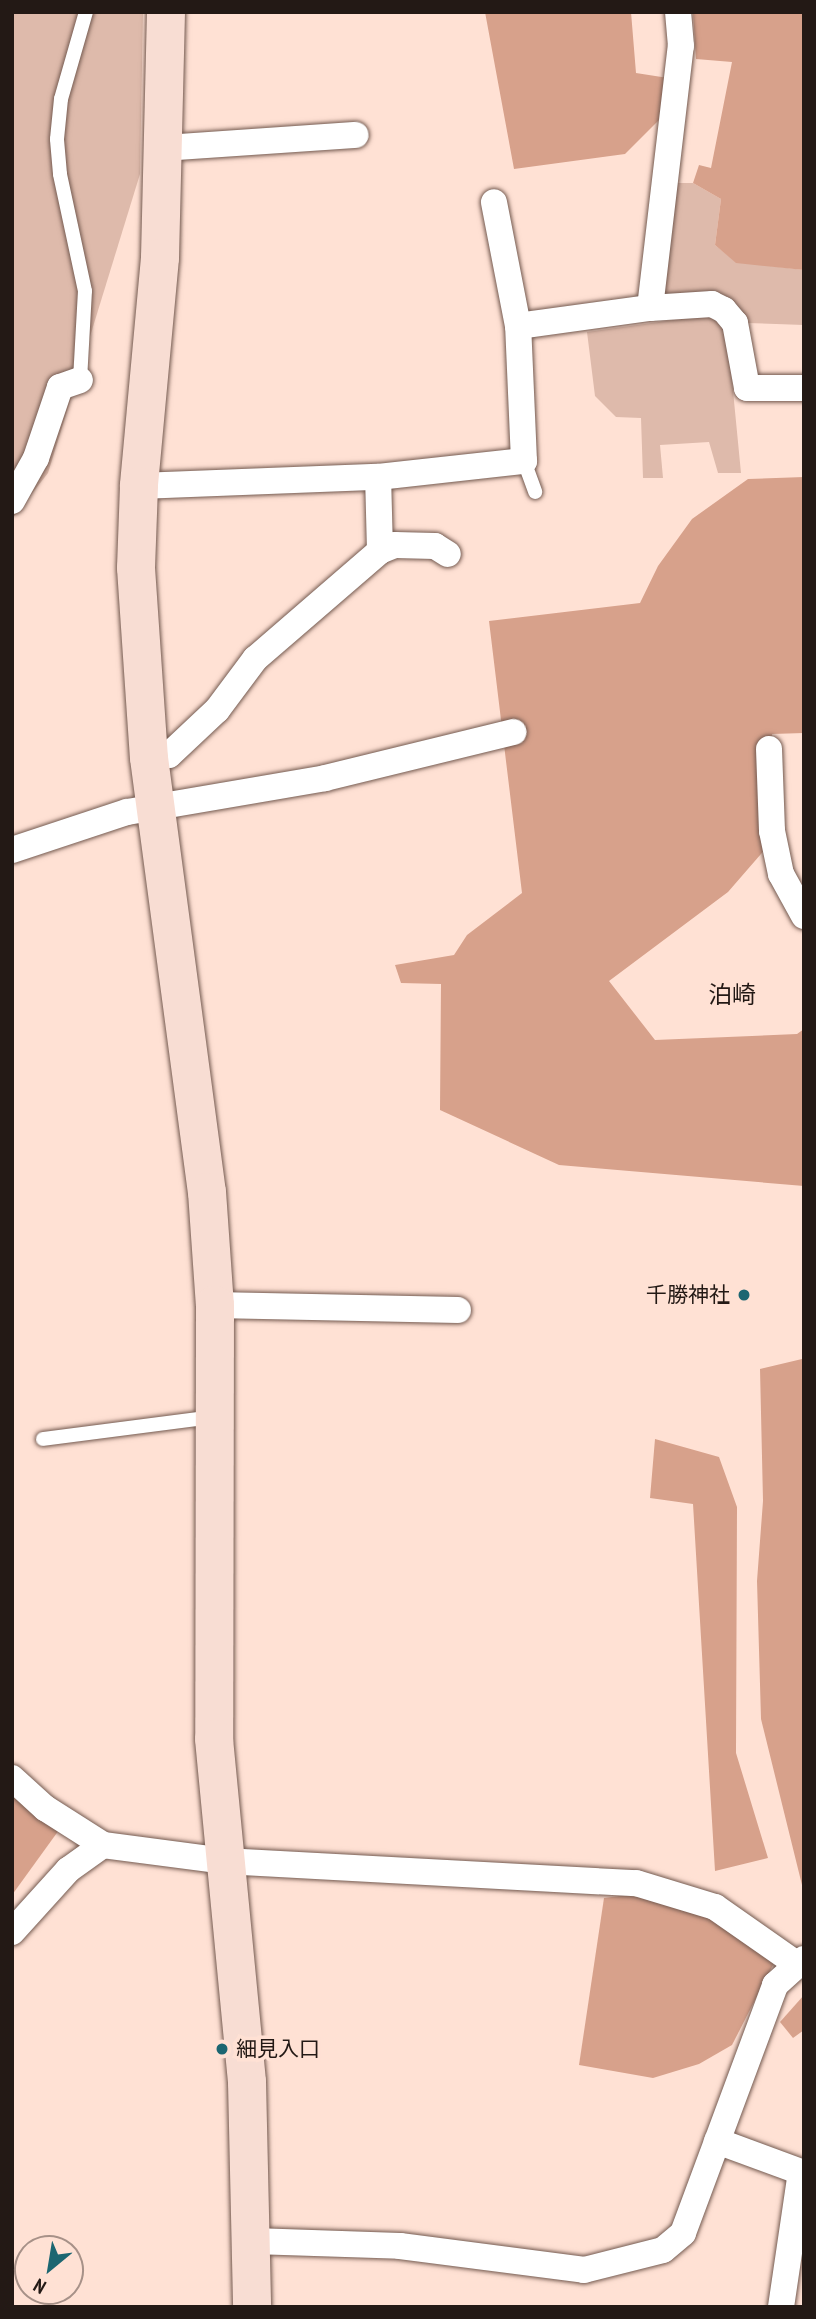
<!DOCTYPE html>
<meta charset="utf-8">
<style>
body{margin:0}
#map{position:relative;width:816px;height:2319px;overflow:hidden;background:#ffe1d4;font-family:"PT Sans Narrow","Noto Sans JP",sans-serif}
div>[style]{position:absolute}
.green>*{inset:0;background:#debaab}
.forest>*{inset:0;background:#d7a18b}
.roads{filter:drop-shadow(0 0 2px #745a50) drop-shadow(0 0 2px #745a50)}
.lane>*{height:14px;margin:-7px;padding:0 7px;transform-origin:7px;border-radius:7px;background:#fff}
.street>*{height:26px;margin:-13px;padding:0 13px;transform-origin:13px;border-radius:13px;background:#fff}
.secondary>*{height:38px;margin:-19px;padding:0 19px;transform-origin:19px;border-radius:19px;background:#f8ddd3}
.dots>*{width:19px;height:19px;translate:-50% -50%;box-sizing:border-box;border:4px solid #ffe1d4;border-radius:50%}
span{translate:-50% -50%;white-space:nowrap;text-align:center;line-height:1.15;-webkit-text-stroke:7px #ffe1d4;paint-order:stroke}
.poi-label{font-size:21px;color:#231915}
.right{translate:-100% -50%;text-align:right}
.left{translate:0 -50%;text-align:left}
.quarter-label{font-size:24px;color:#231915}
.frame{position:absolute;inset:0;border:14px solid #231915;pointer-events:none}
.north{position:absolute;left:14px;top:2235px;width:70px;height:70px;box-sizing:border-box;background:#ffe1d4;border:2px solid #a79188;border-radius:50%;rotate:210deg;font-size:19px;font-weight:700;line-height:28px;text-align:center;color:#231915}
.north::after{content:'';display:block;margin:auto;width:24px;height:32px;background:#1c6671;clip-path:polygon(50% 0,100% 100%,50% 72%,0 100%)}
</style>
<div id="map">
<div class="green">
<i style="clip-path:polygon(12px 12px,143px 12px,140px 174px,48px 473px,12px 519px)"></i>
<i style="clip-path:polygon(673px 183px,693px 183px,721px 199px,715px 245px,736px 262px,804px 270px,804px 325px,747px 323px,661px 297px)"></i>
<i style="clip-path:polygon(716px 314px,727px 329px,741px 473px,718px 473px,709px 442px,660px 445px,663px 478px,643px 478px,641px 418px,616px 417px,595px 396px,587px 332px)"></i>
</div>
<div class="forest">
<i style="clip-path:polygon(485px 12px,631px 12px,636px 73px,668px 78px,661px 118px,625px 154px,514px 169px)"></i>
<i style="clip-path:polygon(693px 12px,804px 12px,804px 270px,736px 263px,715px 245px,721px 199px,693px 183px,699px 165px,711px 168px,732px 62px,696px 59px)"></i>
<i style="clip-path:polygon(804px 477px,804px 733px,772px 734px,780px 832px,728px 892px,609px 981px,655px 1040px,797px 1034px,804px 1029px,804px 1186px,559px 1165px,440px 1110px,441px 984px,401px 983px,395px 965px,454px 955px,467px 935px,522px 893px,489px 621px,640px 603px,658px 566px,692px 519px,748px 479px)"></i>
<i style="clip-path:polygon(804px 1337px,804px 1884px,802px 1885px,761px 1719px,757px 1581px,763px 1501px,760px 1369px,802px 1359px)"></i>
<i style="clip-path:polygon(655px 1439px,719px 1457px,737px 1507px,736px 1753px,768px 1858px,715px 1871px,693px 1504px,650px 1498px)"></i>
<i style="clip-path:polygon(12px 1790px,59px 1830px,12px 1895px)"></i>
<i style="clip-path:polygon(636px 1894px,703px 1914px,775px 1961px,732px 2045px,699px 2064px,653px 2078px,579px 2065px,604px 1898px)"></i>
<i style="clip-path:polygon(804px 1995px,804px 2030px,793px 2038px,780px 2022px)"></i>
</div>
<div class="roads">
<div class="lane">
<i style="left:80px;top:380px;width:89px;rotate:-86.8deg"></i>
<i style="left:85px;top:291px;width:120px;rotate:-102.1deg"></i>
<i style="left:60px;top:174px;width:35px;rotate:-95deg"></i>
<i style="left:57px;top:139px;width:40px;rotate:-84.3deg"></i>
<i style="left:61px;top:99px;width:91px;rotate:-74deg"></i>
<i style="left:524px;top:461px;width:33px;rotate:70deg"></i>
<i style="left:43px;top:1439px;width:171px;rotate:-7.4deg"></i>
</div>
<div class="street">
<i style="left:164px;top:148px;width:192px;rotate:-3.9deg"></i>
<i style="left:650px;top:308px;width:62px;rotate:-3.7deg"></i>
<i style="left:712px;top:304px;width:13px;rotate:27deg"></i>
<i style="left:724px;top:310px;width:17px;rotate:50deg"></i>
<i style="left:735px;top:323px;width:66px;rotate:79.5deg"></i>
<i style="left:747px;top:388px;width:57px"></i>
<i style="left:518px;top:326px;width:133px;rotate:-7.8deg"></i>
<i style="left:650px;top:308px;width:264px;rotate:-83.3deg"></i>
<i style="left:681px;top:46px;width:34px;rotate:-95deg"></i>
<i style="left:139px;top:486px;width:239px;rotate:-2.2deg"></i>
<i style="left:378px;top:477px;width:147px;rotate:-6.3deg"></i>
<i style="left:524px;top:461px;width:135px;rotate:-92.5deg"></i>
<i style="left:518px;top:326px;width:126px;rotate:-101deg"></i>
<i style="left:12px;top:501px;width:49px;rotate:-60.8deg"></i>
<i style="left:36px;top:458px;width:75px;rotate:-71.3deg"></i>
<i style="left:60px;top:387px;width:21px;rotate:-19deg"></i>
<i style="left:380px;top:551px;width:16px;rotate:-22deg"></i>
<i style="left:395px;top:545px;width:40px;rotate:1.4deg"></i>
<i style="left:435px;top:546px;width:15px;rotate:32deg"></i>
<i style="left:769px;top:749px;width:82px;rotate:87.9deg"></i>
<i style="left:772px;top:831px;width:44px;rotate:78.2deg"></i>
<i style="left:781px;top:874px;width:48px;rotate:61.3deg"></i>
<i style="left:149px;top:758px;width:20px;rotate:-9deg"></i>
<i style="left:169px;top:755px;width:66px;rotate:-43.2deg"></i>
<i style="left:217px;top:710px;width:64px;rotate:-53.3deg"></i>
<i style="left:255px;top:659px;width:165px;rotate:-40.8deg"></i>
<i style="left:380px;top:551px;width:74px;rotate:-91.5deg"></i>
<i style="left:12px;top:850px;width:121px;rotate:-18.3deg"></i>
<i style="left:127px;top:812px;width:201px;rotate:-9.7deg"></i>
<i style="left:325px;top:778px;width:194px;rotate:-13.7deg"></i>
<i style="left:215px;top:1305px;width:243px;rotate:1.2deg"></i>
<i style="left:12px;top:1778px;width:45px;rotate:42.3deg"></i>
<i style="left:45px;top:1808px;width:69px;rotate:32.5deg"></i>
<i style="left:12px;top:1932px;width:84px;rotate:-47.9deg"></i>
<i style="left:68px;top:1870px;width:43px;rotate:-35.5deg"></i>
<i style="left:103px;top:1845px;width:122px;rotate:7.5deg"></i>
<i style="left:224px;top:1861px;width:413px;rotate:3.1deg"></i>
<i style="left:636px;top:1883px;width:83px;rotate:16.9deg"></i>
<i style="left:715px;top:1907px;width:98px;rotate:35deg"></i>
<i style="left:717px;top:2141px;width:93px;rotate:20.2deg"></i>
<i style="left:253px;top:2241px;width:147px;rotate:1.9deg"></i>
<i style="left:400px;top:2246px;width:186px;rotate:7.4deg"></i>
<i style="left:584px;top:2270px;width:81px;rotate:-14.2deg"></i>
<i style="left:663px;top:2250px;width:26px;rotate:-40deg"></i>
<i style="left:683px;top:2233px;width:265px;rotate:-69.6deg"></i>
<i style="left:775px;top:1985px;width:39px;rotate:-42deg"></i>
<i style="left:781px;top:2307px;width:136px;rotate:-81.6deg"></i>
</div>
<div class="secondary">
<i style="left:166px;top:12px;width:246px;rotate:91.4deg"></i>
<i style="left:160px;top:258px;width:229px;rotate:95.3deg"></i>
<i style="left:139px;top:486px;width:82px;rotate:92.1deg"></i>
<i style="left:136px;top:568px;width:190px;rotate:86.1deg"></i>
<i style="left:149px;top:758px;width:438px;rotate:82.4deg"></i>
<i style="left:207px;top:1192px;width:113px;rotate:86deg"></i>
<i style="left:215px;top:1305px;width:434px;rotate:90.1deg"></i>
<i style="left:214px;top:1739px;width:345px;rotate:84.5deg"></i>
<i style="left:247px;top:2082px;width:225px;rotate:88.7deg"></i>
</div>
</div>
<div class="dots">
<i style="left:744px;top:1295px;background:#1c6671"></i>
<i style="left:222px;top:2049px;background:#1c6671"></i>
</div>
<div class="poi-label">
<span class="right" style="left:730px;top:1295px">千勝神社</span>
<span class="left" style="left:236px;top:2049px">細見入口</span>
</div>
<div class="quarter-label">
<span style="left:732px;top:995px">泊崎</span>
</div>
<div class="frame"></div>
<div class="north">N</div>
</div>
